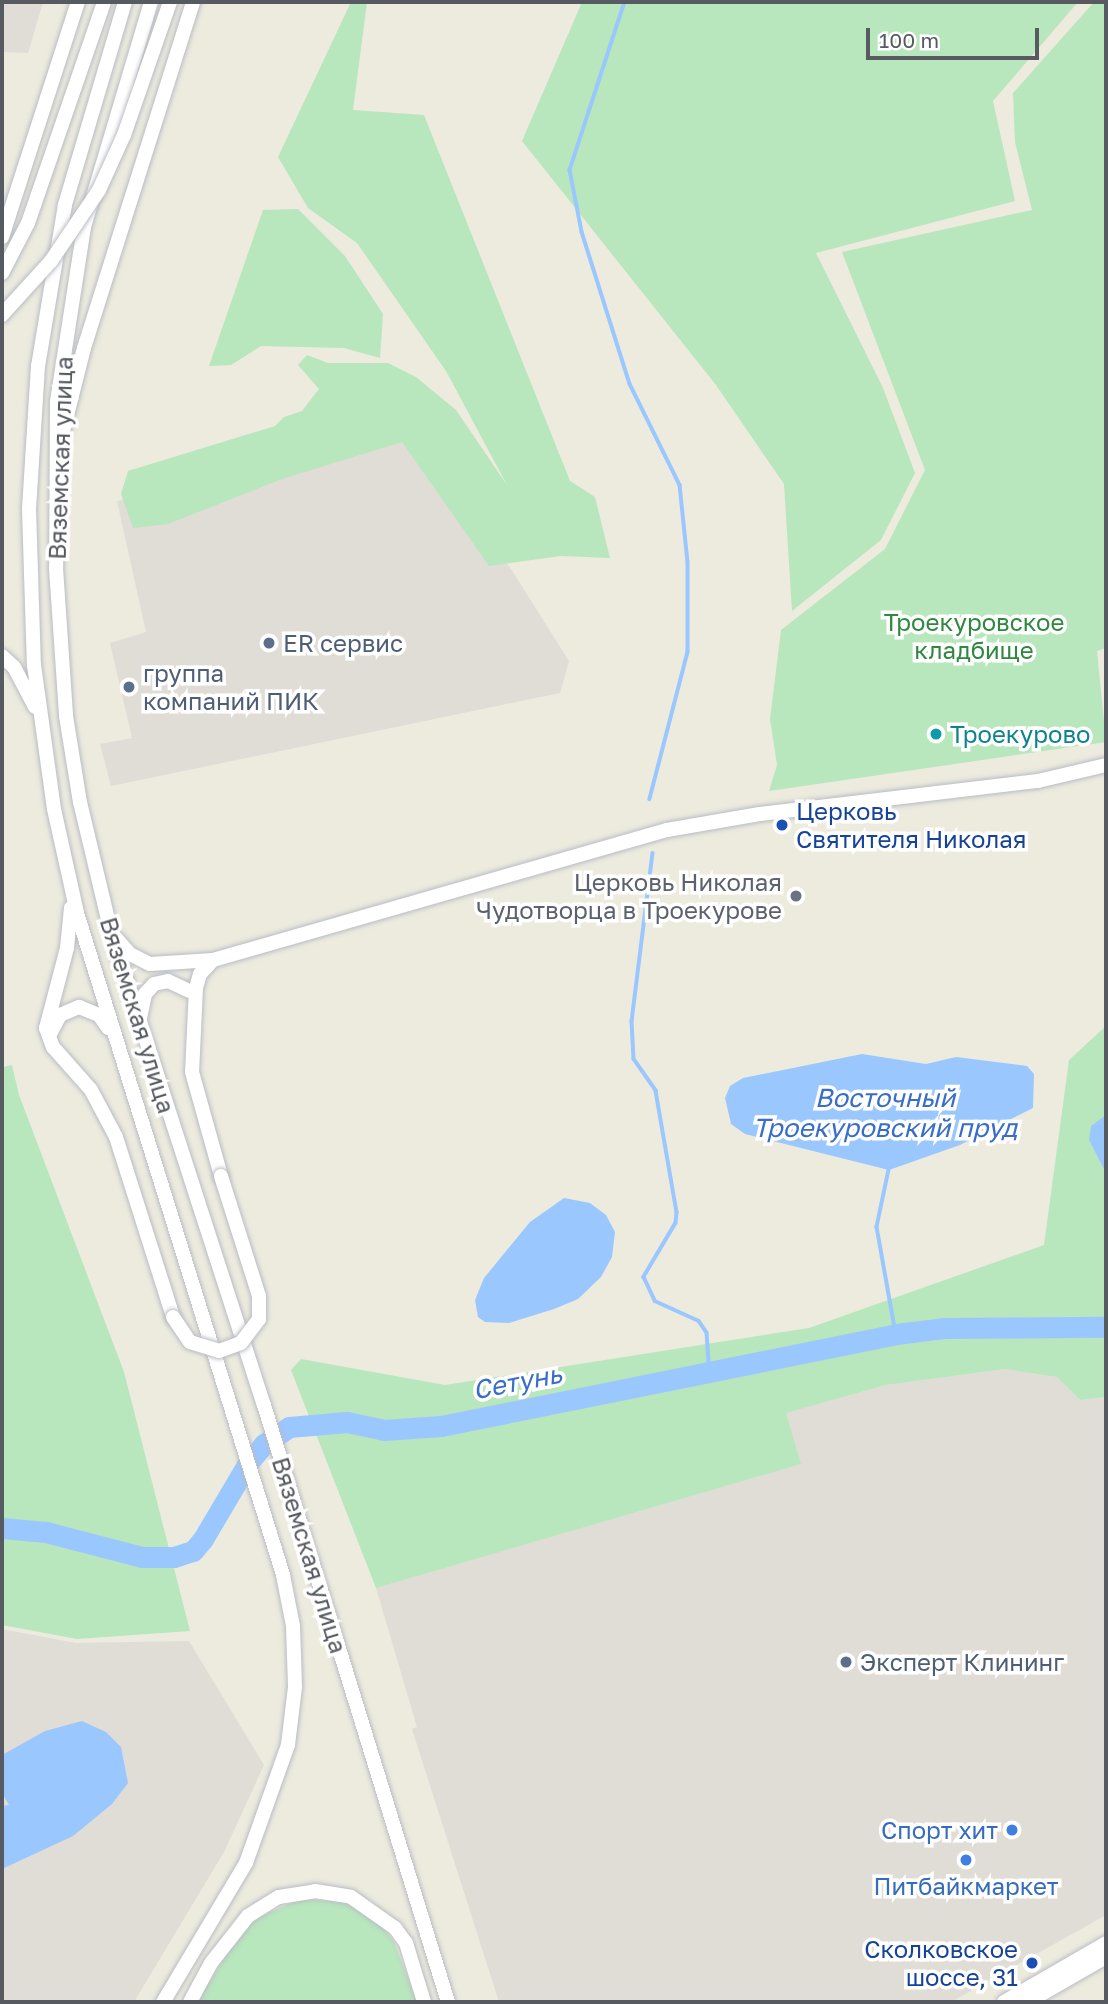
<!DOCTYPE html>
<meta charset="utf-8">
<style>
body{margin:0}
#map{position:relative;width:1108px;height:2004px;overflow:hidden;background:#ecebde;font-family:"Golos Text",sans-serif}
div>[style]{position:absolute}
.industrial>*{inset:0;background:#dfddd6}
.green>*{inset:0;background:#b8e6bd}
.water>*{inset:0;background:#9bc7ff}
.stream>*{height:3.5px;margin:-1.75px;padding:0 1.75px;transform-origin:1.75px;border-radius:1.75px;background:#9bc7ff}
.river>*{height:21px;margin:-10.5px;padding:0 10.5px;transform-origin:10.5px;border-radius:10.5px;background:#9bc7ff}
.roads{filter:drop-shadow(0 0 2px #b9bcc4) drop-shadow(0 0 2px #b9bcc4)}
.secondary>*{height:14px;margin:-7px;padding:0 7px;transform-origin:7px;border-radius:7px;background:#fff}
.bridges{filter:drop-shadow(0 0 2px #b9bcc4) drop-shadow(0 0 2px #b9bcc4)}
.secondary-bridge>*{height:14px;margin:-7px;padding:0 7px;transform-origin:7px;border-radius:7px;background:#fff}
.dots>*{width:19px;height:19px;translate:-50% -50%;box-sizing:border-box;border:4px solid #fff;border-radius:50%}
span{translate:-50% -50%;white-space:nowrap;text-align:center;line-height:1.15;-webkit-text-stroke:7px #fff;paint-order:stroke}
.street-label{font-size:24px;color:#575a61}
.park-label{font-size:24px;color:#30873e}
.service-label{font-size:24px;color:#4e5e75}
.left{translate:0 -50%;text-align:left}
.culture-label{font-size:24px;color:#0d838f}
.transit-label{font-size:24px;color:#164399}
.right{translate:-100% -50%;text-align:right}
.worship-label{font-size:24px;color:#5b616d}
.shop-label{font-size:24px;color:#366cbe}
.water-label{font-size:26px;color:#386dc8;font-style:italic}
.frame{position:absolute;inset:0;border:4px solid #575a61;pointer-events:none}
.scale{position:absolute;left:866px;top:28px;width:173px;height:32px;box-sizing:border-box;border:4px solid #575a61;border-top:0;padding-left:9px;font-size:21px;line-height:24px;white-space:nowrap;color:#575a61;-webkit-text-stroke:5px #fff;paint-order:stroke}
</style>
<div id="map">
<div class="industrial">
<i style="clip-path:polygon(2px 2px,43px 2px,28px 53px,2px 52px)"></i>
<i style="clip-path:polygon(407px 430px,511px 569px,569px 661px,560px 693px,111px 786px,100px 744px,132px 738px,110px 643px,146px 632px,117px 501px)"></i>
<i style="clip-path:polygon(1005px 1369px,1057px 1377px,1080px 1400px,1106px 1397px,1106px 1915px,951px 2002px,499px 2002px,412px 1729px,417px 1727px,376px 1588px,800px 1464px,785px 1413px,886px 1385px)"></i>
<i style="clip-path:polygon(2px 1629px,76px 1643px,189px 1641px,264px 1765px,224px 1852px,134px 2002px,2px 2002px)"></i>
</div>
<div class="green">
<i style="clip-path:polygon(351px 2px,367px 2px,353px 110px,424px 115px,570px 481px,595px 497px,610px 558px,561px 556px,489px 566px,402px 442px,282px 479px,168px 524px,133px 528px,121px 494px,128px 471px,275px 426px,284px 417px,302px 411px,319px 389px,298px 365px,307px 355px,328px 363px,388px 363px,416px 377px,456px 410px,507px 485px,446px 371px,357px 243px,308px 208px,278px 157px)"></i>
<i style="clip-path:polygon(582px 2px,1078px 2px,993px 101px,1015px 201px,816px 253px,883px 388px,915px 473px,881px 540px,792px 611px,784px 484px,716px 385px,522px 141px)"></i>
<i style="clip-path:polygon(1094px 2px,1106px 2px,1106px 648px,1097px 651px,1106px 742px,769px 791px,777px 765px,770px 719px,781px 630px,885px 549px,925px 470px,842px 252px,1032px 210px,1015px 142px,1013px 93px)"></i>
<i style="clip-path:polygon(298px 209px,345px 256px,383px 314px,380px 358px,344px 348px,261px 346px,231px 365px,209px 366px,263px 210px)"></i>
<i style="clip-path:polygon(1106px 1026px,1106px 1115px,1090px 1140px,1106px 1173px,1106px 1397px,1080px 1400px,1057px 1377px,1005px 1369px,886px 1385px,786px 1413px,801px 1464px,376px 1588px,291px 1370px,301px 1359px,445px 1385px,809px 1328px,1044px 1245px,1069px 1060px)"></i>
<i style="clip-path:polygon(2px 1063px,3px 1067px,12px 1065px,19px 1095px,124px 1372px,190px 1631px,77px 1639px,2px 1625px)"></i>
<i style="clip-path:polygon(300px 1899px,345px 1902px,378px 1921px,394px 1942px,417px 2002px,197px 2002px,238px 1936px,257px 1918px)"></i>
</div>
<div class="water">
<i style="clip-path:polygon(862px 1054px,926px 1064px,956px 1057px,1027px 1066px,1034px 1074px,1033px 1108px,960px 1145px,889px 1170px,745px 1134px,731px 1124px,725px 1098px,730px 1086px,743px 1078px)"></i>
<i style="clip-path:polygon(1106px 1115px,1106px 1173px,1089px 1140px,1091px 1126px)"></i>
<i style="clip-path:polygon(564px 1198px,590px 1203px,606px 1215px,615px 1232px,612px 1257px,601px 1277px,578px 1299px,554px 1309px,509px 1323px,485px 1322px,478px 1317px,475px 1300px,484px 1278px,530px 1222px)"></i>
<i style="clip-path:polygon(82px 1721px,106px 1732px,121px 1747px,128px 1783px,112px 1804px,73px 1836px,2px 1869px,2px 1806px,9px 1805px,2px 1793px,2px 1755px,45px 1731px)"></i>
</div>
<div class="stream">
<i style="left:625px;top:2px;width:177px;rotate:108.1deg"></i>
<i style="left:570px;top:170px;width:63px;rotate:79deg"></i>
<i style="left:582px;top:232px;width:159px;rotate:72.5deg"></i>
<i style="left:630px;top:384px;width:113px;rotate:63.7deg"></i>
<i style="left:680px;top:485px;width:77px;rotate:84.1deg"></i>
<i style="left:688px;top:562px;width:90px;rotate:90deg"></i>
<i style="left:688px;top:652px;width:152px;rotate:104.5deg"></i>
<i style="left:653px;top:853px;width:169px;rotate:97.1deg"></i>
<i style="left:632px;top:1021px;width:38px;rotate:87deg"></i>
<i style="left:634px;top:1059px;width:39px;rotate:55deg"></i>
<i style="left:656px;top:1091px;width:123px;rotate:80.2deg"></i>
<i style="left:677px;top:1212px;width:11px;rotate:95deg"></i>
<i style="left:676px;top:1223px;width:63px;rotate:120.7deg"></i>
<i style="left:644px;top:1277px;width:26px;rotate:65deg"></i>
<i style="left:655px;top:1301px;width:48px;rotate:24.4deg"></i>
<i style="left:699px;top:1321px;width:14px;rotate:56deg"></i>
<i style="left:707px;top:1333px;width:42px;rotate:85.9deg"></i>
<i style="left:889px;top:1170px;width:58px;rotate:101.9deg"></i>
<i style="left:877px;top:1227px;width:109px;rotate:79.9deg"></i>
</div>
<div class="river">
<i style="left:2px;top:1528px;width:44px;rotate:5.2deg"></i>
<i style="left:46px;top:1532px;width:99px;rotate:14.6deg"></i>
<i style="left:142px;top:1557px;width:32px"></i>
<i style="left:174px;top:1557px;width:20px;rotate:-18deg"></i>
<i style="left:193px;top:1551px;width:16px;rotate:-50deg"></i>
<i style="left:203px;top:1539px;width:88px;rotate:-59.4deg"></i>
<i style="left:248px;top:1463px;width:25px;rotate:-50deg"></i>
<i style="left:264px;top:1444px;width:30px;rotate:-34deg"></i>
<i style="left:289px;top:1427px;width:58px;rotate:-4.9deg"></i>
<i style="left:347px;top:1422px;width:38px;rotate:12deg"></i>
<i style="left:384px;top:1430px;width:57px;rotate:-4deg"></i>
<i style="left:441px;top:1426px;width:464px;rotate:-11.4deg"></i>
<i style="left:896px;top:1334px;width:48px;rotate:-7.1deg"></i>
<i style="left:944px;top:1328px;width:162px;rotate:-0.4deg"></i>
</div>
<div class="roads">
<div class="secondary">
<i style="left:125px;top:2px;width:212px;rotate:106.5deg"></i>
<i style="left:65px;top:205px;width:163px;rotate:99.5deg"></i>
<i style="left:38px;top:366px;width:143px;rotate:93.6deg"></i>
<i style="left:29px;top:509px;width:156px;rotate:88.2deg"></i>
<i style="left:34px;top:665px;width:145px;rotate:82.1deg"></i>
<i style="left:54px;top:809px;width:107px;rotate:77.5deg"></i>
<i style="left:77px;top:913px;width:693px;rotate:72.71deg"></i>
<i style="left:283px;top:1575px;width:52px;rotate:78.9deg"></i>
<i style="left:293px;top:1626px;width:61px;rotate:88.1deg"></i>
<i style="left:295px;top:1687px;width:58px;rotate:96.9deg"></i>
<i style="left:288px;top:1745px;width:125px;rotate:109.6deg"></i>
<i style="left:246px;top:1863px;width:162px;rotate:120.8deg"></i>
<i style="left:151px;top:2px;width:235px;rotate:106.6deg"></i>
<i style="left:84px;top:227px;width:177px;rotate:98.8deg"></i>
<i style="left:57px;top:402px;width:166px;rotate:90.3deg"></i>
<i style="left:56px;top:568px;width:148px;rotate:86.1deg"></i>
<i style="left:66px;top:716px;width:87px;rotate:80.8deg"></i>
<i style="left:80px;top:802px;width:134px;rotate:76.6deg"></i>
<i style="left:111px;top:932px;width:497px;rotate:72.1deg"></i>
<i style="left:264px;top:1405px;width:625px;rotate:72.87deg"></i>
<i style="left:2px;top:237px;width:247px;rotate:-72.1deg"></i>
<i style="left:2px;top:273px;width:56px;rotate:-62.5deg"></i>
<i style="left:28px;top:223px;width:234px;rotate:-71deg"></i>
<i style="left:62px;top:435px;width:90px;rotate:-75.8deg"></i>
<i style="left:84px;top:348px;width:363px;rotate:-72.5deg"></i>
<i style="left:2px;top:656px;width:16px;rotate:43deg"></i>
<i style="left:14px;top:667px;width:45px;rotate:62.3deg"></i>
<i style="left:71px;top:908px;width:40px;rotate:95.7deg"></i>
<i style="left:67px;top:948px;width:83px;rotate:104.7deg"></i>
<i style="left:46px;top:1028px;width:20px;rotate:70deg"></i>
<i style="left:53px;top:1047px;width:57px;rotate:48.5deg"></i>
<i style="left:91px;top:1090px;width:53px;rotate:62deg"></i>
<i style="left:116px;top:1137px;width:189px;rotate:72.4deg"></i>
<i style="left:116px;top:938px;width:21px;rotate:49deg"></i>
<i style="left:130px;top:954px;width:22px;rotate:27deg"></i>
<i style="left:150px;top:964px;width:63px;rotate:-3.6deg"></i>
<i style="left:213px;top:960px;width:472px;rotate:-16deg"></i>
<i style="left:667px;top:830px;width:94px;rotate:-9.8deg"></i>
<i style="left:760px;top:814px;width:280px;rotate:-6.8deg"></i>
<i style="left:1038px;top:781px;width:70px;rotate:-13.2deg"></i>
<i style="left:213px;top:960px;width:19px;rotate:133deg"></i>
<i style="left:200px;top:974px;width:15px;rotate:106deg"></i>
<i style="left:196px;top:988px;width:84px;rotate:92.7deg"></i>
<i style="left:192px;top:1072px;width:108px;rotate:74.4deg"></i>
<i style="left:140px;top:1018px;width:25px;rotate:-78deg"></i>
<i style="left:145px;top:994px;width:13px;rotate:-48deg"></i>
<i style="left:154px;top:984px;width:14px;rotate:-12deg"></i>
<i style="left:168px;top:981px;width:23px;rotate:25deg"></i>
<i style="left:50px;top:1034px;width:21px;rotate:-62deg"></i>
<i style="left:60px;top:1015px;width:21px;rotate:-23deg"></i>
<i style="left:79px;top:1007px;width:22px;rotate:22deg"></i>
<i style="left:99px;top:1015px;width:16px;rotate:55deg"></i>
<i style="left:190px;top:2002px;width:44px;rotate:-61.7deg"></i>
<i style="left:211px;top:1963px;width:60px;rotate:-51.8deg"></i>
<i style="left:248px;top:1916px;width:36px;rotate:-32deg"></i>
<i style="left:279px;top:1897px;width:36px;rotate:-9deg"></i>
<i style="left:315px;top:1891px;width:36px;rotate:9deg"></i>
<i style="left:351px;top:1897px;width:54px;rotate:35.2deg"></i>
<i style="left:395px;top:1928px;width:19px;rotate:54deg"></i>
<i style="left:406px;top:1943px;width:62px;rotate:73deg"></i>
<i style="left:1004px;top:2002px;width:118px;rotate:-30deg"></i>
<i style="left:1028px;top:2002px;width:90px;rotate:-30deg"></i>
</div>
</div>
<div class="bridges">
<div class="secondary-bridge">
<i style="left:2px;top:315px;width:73px;rotate:-47.8deg"></i>
<i style="left:51px;top:261px;width:86px;rotate:-55.9deg"></i>
<i style="left:99px;top:190px;width:60px;rotate:-65.6deg"></i>
<i style="left:124px;top:135px;width:141px;rotate:-70.9deg"></i>
<i style="left:173px;top:1317px;width:30px;rotate:56deg"></i>
<i style="left:190px;top:1342px;width:30px;rotate:17deg"></i>
<i style="left:219px;top:1351px;width:23px;rotate:-20deg"></i>
<i style="left:241px;top:1343px;width:30px;rotate:-53deg"></i>
<i style="left:259px;top:1319px;width:23px;rotate:-90deg"></i>
<i style="left:259px;top:1296px;width:126px;rotate:-107.6deg"></i>
</div>
</div>
<div class="dots">
<i style="left:269px;top:643px;background:#5c6f8a"></i>
<i style="left:129px;top:687px;background:#5c6f8a"></i>
<i style="left:936px;top:734px;background:#0f9aa8"></i>
<i style="left:782px;top:825px;background:#1a4fb4"></i>
<i style="left:796px;top:896px;background:#6b7280"></i>
<i style="left:846px;top:1662px;background:#5c6f8a"></i>
<i style="left:1012px;top:1830px;background:#3f7fe0"></i>
<i style="left:966px;top:1860px;background:#3f7fe0"></i>
<i style="left:1032px;top:1963px;background:#1a4fb4"></i>
</div>
<div class="street-label">
<span style="left:60px;top:458px;rotate:-88deg">Вяземская улица</span>
<span style="left:138px;top:1015px;rotate:73deg">Вяземская улица</span>
<span style="left:310px;top:1555px;rotate:73deg">Вяземская улица</span>
</div>
<div class="park-label">
<span style="left:974px;top:636px">Троекуровское<br>кладбище</span>
</div>
<div class="service-label">
<span class="left" style="left:283px;top:643px">ER сервис</span>
<span class="left" style="left:143px;top:687px">группа<br>компаний ПИК</span>
<span class="left" style="left:860px;top:1662px">Эксперт Клининг</span>
</div>
<div class="culture-label">
<span class="left" style="left:950px;top:734px">Троекурово</span>
</div>
<div class="transit-label">
<span class="left" style="left:796px;top:825px">Церковь<br>Святителя Николая</span>
<span class="right" style="left:1018px;top:1963px">Сколковское<br>шоссе, 31</span>
</div>
<div class="worship-label">
<span class="right" style="left:782px;top:896px">Церковь Николая<br>Чудотворца в Троекурове</span>
</div>
<div class="shop-label">
<span class="right" style="left:998px;top:1830px">Спорт хит</span>
<span style="left:966px;top:1886px">Питбайкмаркет</span>
</div>
<div class="water-label">
<span style="left:885px;top:1113px">Восточный<br>Троекуровский пруд</span>
<span style="left:517px;top:1382px;rotate:-11deg">Сетунь</span>
</div>
<div class="frame"></div>
<div class="scale">100 m</div>
</div>
